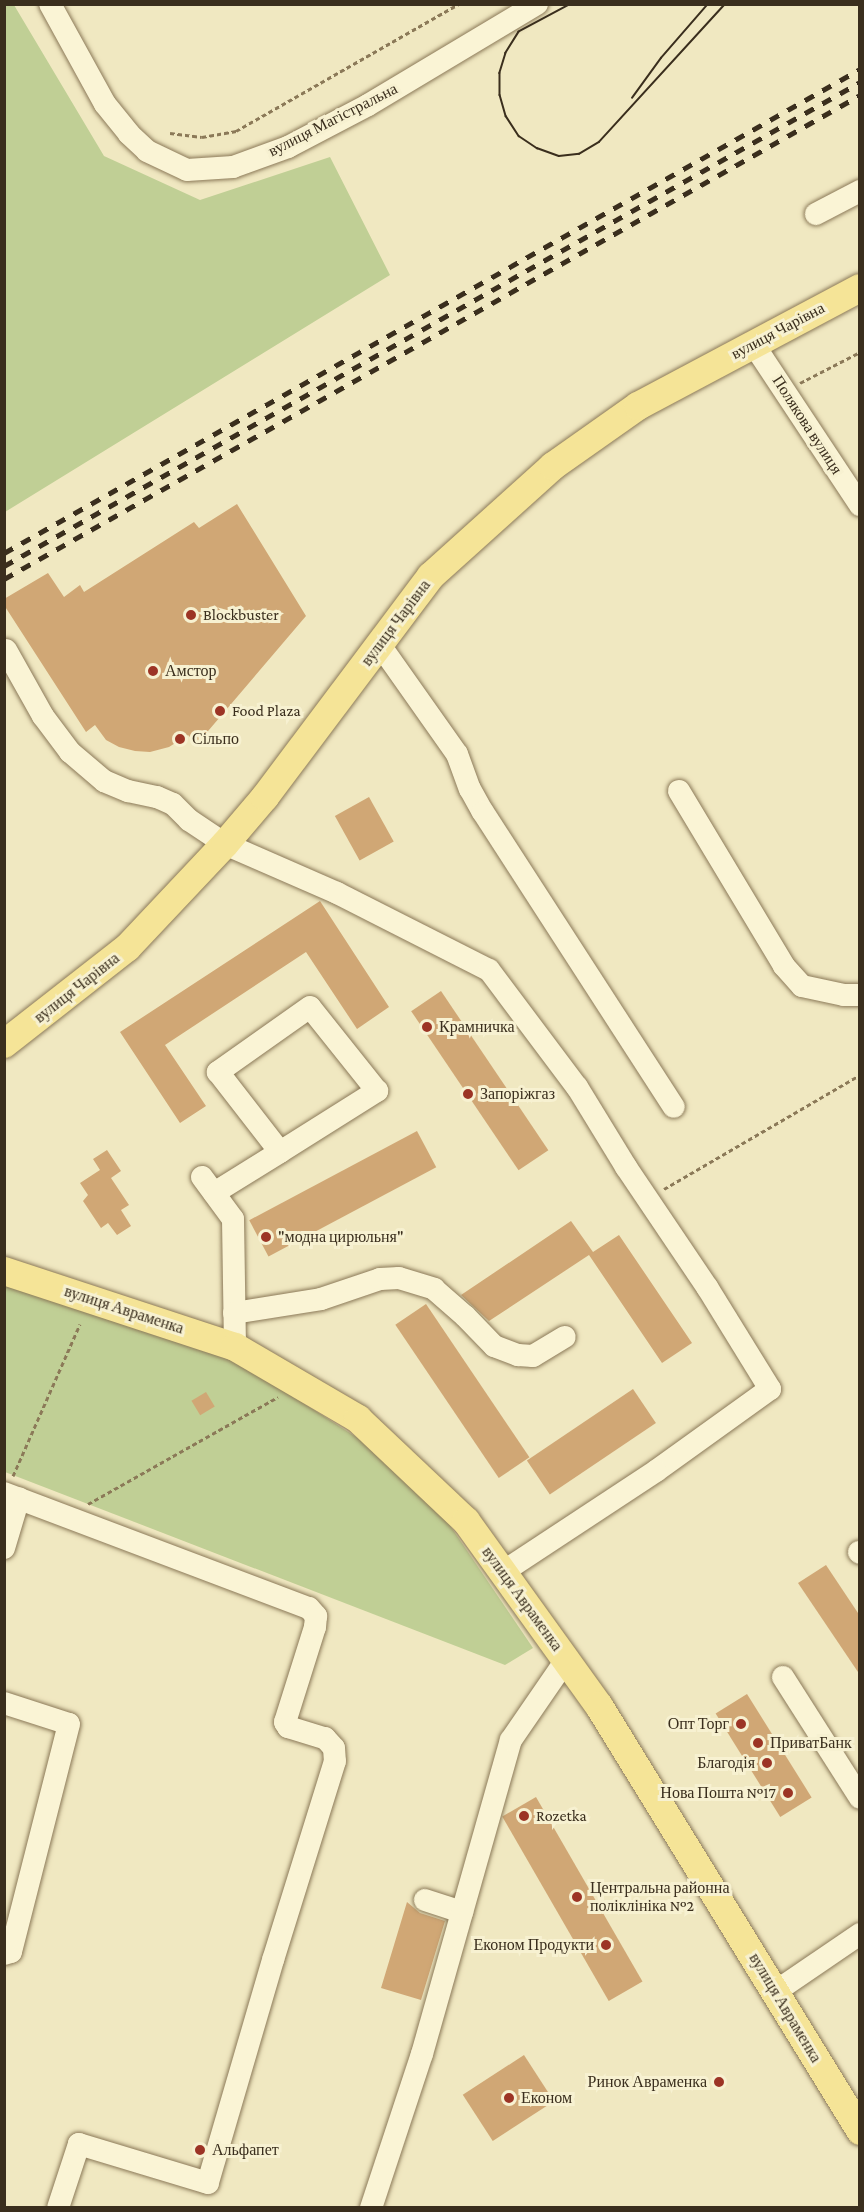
<!DOCTYPE html>
<meta charset="utf-8">
<style>
body{margin:0}
#map{position:relative;width:864px;height:2212px;overflow:hidden;background:#f0e8c1;font-family:"Crimson Pro",serif}
div>[style]{position:absolute}
.green>*{inset:0;background:#c0cf95}
.building>*{inset:0;background:#d0a775;transform-origin:0 0}
.path>*{height:3px;margin-top:-1.5px;transform-origin:0;background:repeating-linear-gradient(90deg,#8b7958 0 4.5px,transparent 0 7.5px)}
.roads{filter:drop-shadow(0 0 2px #8b7958) drop-shadow(0 0 2px #8b7958)}
.minor>*{height:22px;margin:-11px;padding:0 11px;transform-origin:11px;border-radius:11px;background:#faf4d5}
.major>*{height:28px;margin:-14px;padding:0 14px;transform-origin:14px;border-radius:14px;background:#f5e497}
.tram>*{height:1.5px;margin:-0.75px;padding:0 0.75px;transform-origin:0.75px;border-radius:0.75px;background:#3a2e1d}
.rail>*{height:4.5px;margin-top:-2.25px;transform-origin:0;background:repeating-linear-gradient(90deg,#3a2e1d 0 10px,transparent 0 20px)}
.dots>*{width:16px;height:16px;translate:-50% -50%;box-sizing:border-box;border:3px solid #f7f1d1;border-radius:50%}
span{translate:-50% -50%;white-space:nowrap;text-align:center;line-height:1.15;-webkit-text-stroke:6px #f7f1d1;paint-order:stroke}
.street-label{font-size:16px;color:#3a2e1d}
.poi-label{font-size:16px;color:#3a2e1d}
.left{translate:0 -50%;text-align:left}
.right{translate:-100% -50%;text-align:right}
.frame{position:absolute;inset:0;border:6px solid #3a2e1d;pointer-events:none}
</style>
<div id="map">
<div class="green">
<i style="clip-path:polygon(14px 5px,104px 156px,200px 200px,330px 157px,390px 275px,5px 512px,4px 5px)"></i>
<i style="clip-path:polygon(4px 1284px,236px 1360px,367px 1444px,449px 1524px,533px 1648px,505px 1665px,5px 1472px)"></i>
</div>
<div class="building">
<i style="clip-path:polygon(237px 504px,306px 616px,197px 744px,188px 735px,169px 747px,150px 752px,135px 751px,119px 747px,106px 740px,95px 725px,86px 732px,4px 605px,4px 599px,48px 573px,64px 597px,80px 585px,84px 592px,194px 522px,199px 528px)"></i>
<i style="left:369px;top:797px;width:51px;height:39px;rotate:61deg"></i>
<i style="clip-path:polygon(320px 901px,389px 1007px,357px 1029px,306px 952px,165px 1045px,206px 1106px,180px 1123px,120px 1032px)"></i>
<i style="left:441px;top:991px;width:192px;height:36px;rotate:56deg"></i>
<i style="left:417px;top:1131px;width:41px;height:190px;rotate:62deg"></i>
<i style="clip-path:polygon(107px 1150px,121px 1171px,111px 1178px,129px 1205px,121px 1210px,131px 1226px,117px 1235px,108px 1223px,101px 1228px,83px 1201px,88px 1195px,80px 1183px,100px 1170px,93px 1159px)"></i>
<i style="clip-path:polygon(571px 1221px,593px 1252px,619px 1235px,692px 1343px,662px 1363px,589px 1255px,489px 1321px,461px 1295px)"></i>
<i style="left:426px;top:1304px;width:185px;height:37px;rotate:56deg"></i>
<i style="left:633px;top:1389px;width:41px;height:128px;rotate:56deg"></i>
<i style="left:206px;top:1392px;width:17px;height:17px;rotate:59deg"></i>
<i style="clip-path:polygon(826px 1565px,860px 1616px,860px 1675px,798px 1583px)"></i>
<i style="left:747px;top:1694px;width:122px;height:37px;rotate:58deg"></i>
<i style="left:536px;top:1797px;width:213px;height:39px;rotate:60deg"></i>
<i style="clip-path:polygon(407px 1902px,420px 1913px,445px 1921px,421px 2000px,381px 1988px)"></i>
<i style="left:524px;top:2055px;width:55px;height:73px;rotate:57deg"></i>
</div>
<div class="path">
<i style="left:170px;top:133px;width:32px;rotate:7deg"></i>
<i style="left:202px;top:137px;width:35px;rotate:-10deg"></i>
<i style="left:236px;top:131px;width:257px;rotate:-29.7deg"></i>
<i style="left:800px;top:383px;width:68px;rotate:-27.3deg"></i>
<i style="left:664px;top:1189px;width:227px;rotate:-30.2deg"></i>
<i style="left:13px;top:1476px;width:166px;rotate:-66.2deg"></i>
<i style="left:88px;top:1504px;width:218px;rotate:-29.4deg"></i>
</div>
<div class="roads">
<div class="minor">
<i style="left:50px;top:4px;width:114px;rotate:61.2deg"></i>
<i style="left:105px;top:104px;width:38px;rotate:51deg"></i>
<i style="left:129px;top:134px;width:25px;rotate:43deg"></i>
<i style="left:147px;top:151px;width:44px;rotate:25.4deg"></i>
<i style="left:187px;top:170px;width:46px;rotate:-3.7deg"></i>
<i style="left:233px;top:167px;width:59px;rotate:-20deg"></i>
<i style="left:288px;top:147px;width:90px;rotate:-27.7deg"></i>
<i style="left:368px;top:105px;width:197px;rotate:-30.9deg"></i>
<i style="left:816px;top:214px;width:50px;rotate:-27.6deg"></i>
<i style="left:754px;top:345px;width:192px;rotate:56.5deg"></i>
<i style="left:380px;top:645px;width:133px;rotate:54.8deg"></i>
<i style="left:457px;top:754px;width:37px;rotate:70deg"></i>
<i style="left:470px;top:789px;width:26px;rotate:61deg"></i>
<i style="left:483px;top:812px;width:351px;rotate:57.1deg"></i>
<i style="left:6px;top:650px;width:76px;rotate:60.7deg"></i>
<i style="left:43px;top:716px;width:45px;rotate:53.1deg"></i>
<i style="left:70px;top:752px;width:45px;rotate:40.5deg"></i>
<i style="left:104px;top:781px;width:26px;rotate:23deg"></i>
<i style="left:128px;top:791px;width:30px;rotate:12deg"></i>
<i style="left:157px;top:797px;width:17px;rotate:24deg"></i>
<i style="left:173px;top:804px;width:23px;rotate:45deg"></i>
<i style="left:189px;top:820px;width:43px;rotate:33.7deg"></i>
<i style="left:225px;top:844px;width:122px;rotate:23.6deg"></i>
<i style="left:337px;top:893px;width:170px;rotate:26.9deg"></i>
<i style="left:489px;top:970px;width:146px;rotate:53.1deg"></i>
<i style="left:577px;top:1087px;width:94px;rotate:58.5deg"></i>
<i style="left:626px;top:1167px;width:145px;rotate:56deg"></i>
<i style="left:707px;top:1287px;width:120px;rotate:58.3deg"></i>
<i style="left:770px;top:1389px;width:140px;rotate:144.3deg"></i>
<i style="left:656px;top:1471px;width:183px;rotate:146.6deg"></i>
<i style="left:679px;top:791px;width:204px;rotate:59deg"></i>
<i style="left:784px;top:966px;width:27px;rotate:48deg"></i>
<i style="left:802px;top:986px;width:43px;rotate:12.1deg"></i>
<i style="left:844px;top:995px;width:16px"></i>
<i style="left:202px;top:1177px;width:52px;rotate:53.6deg"></i>
<i style="left:233px;top:1219px;width:128px;rotate:89.1deg"></i>
<i style="left:214px;top:1193px;width:78px;rotate:-31.8deg"></i>
<i style="left:280px;top:1152px;width:115px;rotate:-32.2deg"></i>
<i style="left:377px;top:1091px;width:107px;rotate:-128.6deg"></i>
<i style="left:310px;top:1007px;width:113px;rotate:144.8deg"></i>
<i style="left:218px;top:1072px;width:101px;rotate:52.2deg"></i>
<i style="left:234px;top:1313px;width:88px;rotate:-9.1deg"></i>
<i style="left:321px;top:1299px;width:62px;rotate:-18.7deg"></i>
<i style="left:380px;top:1279px;width:19px;rotate:-3deg"></i>
<i style="left:399px;top:1278px;width:37px;rotate:17deg"></i>
<i style="left:434px;top:1289px;width:41px;rotate:41.1deg"></i>
<i style="left:465px;top:1316px;width:42px;rotate:46deg"></i>
<i style="left:494px;top:1346px;width:26px;rotate:21deg"></i>
<i style="left:518px;top:1355px;width:15px;rotate:4deg"></i>
<i style="left:533px;top:1356px;width:37px;rotate:-31deg"></i>
<i style="left:4px;top:1493px;width:326px;rotate:20.7deg"></i>
<i style="left:309px;top:1608px;width:11px;rotate:49deg"></i>
<i style="left:316px;top:1616px;width:11px;rotate:95deg"></i>
<i style="left:315px;top:1627px;width:100px;rotate:107.5deg"></i>
<i style="left:285px;top:1722px;width:6px;rotate:59deg"></i>
<i style="left:288px;top:1727px;width:39px;rotate:17deg"></i>
<i style="left:325px;top:1738px;width:13px;rotate:48deg"></i>
<i style="left:334px;top:1748px;width:13px;rotate:86deg"></i>
<i style="left:335px;top:1761px;width:208px;rotate:107.3deg"></i>
<i style="left:273px;top:1960px;width:232px;rotate:106.3deg"></i>
<i style="left:208px;top:2183px;width:135px;rotate:-163.2deg"></i>
<i style="left:79px;top:2144px;width:67px;rotate:108.2deg"></i>
<i style="left:4px;top:1548px;width:52px;rotate:-73.3deg"></i>
<i style="left:859px;top:1552px;width:1px;rotate:45deg"></i>
<i style="left:783px;top:1677px;width:143px;rotate:57.5deg"></i>
<i style="left:4px;top:1703px;width:68px;rotate:17.9deg"></i>
<i style="left:69px;top:1724px;width:235px;rotate:104.3deg"></i>
<i style="left:11px;top:1952px;width:7px;rotate:164deg"></i>
<i style="left:425px;top:1900px;width:39px;rotate:18deg"></i>
<i style="left:775px;top:1992px;width:103px;rotate:-34.3deg"></i>
<i style="left:371px;top:2208px;width:162px;rotate:-71.7deg"></i>
<i style="left:422px;top:2054px;width:326px;rotate:-74.2deg"></i>
<i style="left:511px;top:1740px;width:97px;rotate:-55.5deg"></i>
</div>
<div class="major">
<i style="left:4px;top:1044px;width:156px;rotate:-38deg"></i>
<i style="left:127px;top:948px;width:143px;rotate:-46.7deg"></i>
<i style="left:225px;top:844px;width:62px;rotate:-49.6deg"></i>
<i style="left:265px;top:797px;width:276px;rotate:-53.1deg"></i>
<i style="left:431px;top:576px;width:164px;rotate:-42deg"></i>
<i style="left:553px;top:466px;width:104px;rotate:-35.2deg"></i>
<i style="left:638px;top:406px;width:251px;rotate:-28deg"></i>
<i style="left:4px;top:1271px;width:243px;rotate:18.2deg"></i>
<i style="left:235px;top:1347px;width:143px;rotate:30.3deg"></i>
<i style="left:358px;top:1419px;width:149px;rotate:43.4deg"></i>
<i style="left:466px;top:1521px;width:228px;rotate:54.3deg"></i>
<i style="left:599px;top:1706px;width:499px;rotate:58.4deg"></i>
</div>
</div>
<div class="tram">
<i style="left:571px;top:4px;width:59px;rotate:151.7deg"></i>
<i style="left:519px;top:32px;width:25px;rotate:122deg"></i>
<i style="left:506px;top:53px;width:21px;rotate:107deg"></i>
<i style="left:500px;top:73px;width:22px;rotate:90deg"></i>
<i style="left:500px;top:95px;width:22px;rotate:74deg"></i>
<i style="left:506px;top:116px;width:24px;rotate:57deg"></i>
<i style="left:519px;top:136px;width:22px;rotate:34deg"></i>
<i style="left:537px;top:148px;width:23px;rotate:20deg"></i>
<i style="left:559px;top:156px;width:20px;rotate:-6deg"></i>
<i style="left:579px;top:154px;width:23px;rotate:-31deg"></i>
<i style="left:599px;top:142px;width:187px;rotate:-47.6deg"></i>
<i style="left:632px;top:98px;width:49px;rotate:-54.1deg"></i>
<i style="left:661px;top:58px;width:72px;rotate:-49deg"></i>
</div>
<div class="rail">
<i style="left:4px;top:553px;width:983px;rotate:-29.48deg"></i>
<i style="left:4px;top:566px;width:983px;rotate:-29.48deg"></i>
<i style="left:4px;top:579px;width:983px;rotate:-29.48deg"></i>
</div>
<div class="dots">
<i style="left:191px;top:615px;background:#9c3425"></i>
<i style="left:153px;top:671px;background:#9c3425"></i>
<i style="left:220px;top:711px;background:#9c3425"></i>
<i style="left:180px;top:739px;background:#9c3425"></i>
<i style="left:427px;top:1027px;background:#9c3425"></i>
<i style="left:468px;top:1094px;background:#9c3425"></i>
<i style="left:266px;top:1237px;background:#9c3425"></i>
<i style="left:741px;top:1724px;background:#9c3425"></i>
<i style="left:758px;top:1743px;background:#9c3425"></i>
<i style="left:767px;top:1763px;background:#9c3425"></i>
<i style="left:788px;top:1793px;background:#9c3425"></i>
<i style="left:524px;top:1816px;background:#9c3425"></i>
<i style="left:577px;top:1897px;background:#9c3425"></i>
<i style="left:606px;top:1945px;background:#9c3425"></i>
<i style="left:719px;top:2082px;background:#9c3425"></i>
<i style="left:509px;top:2098px;background:#9c3425"></i>
<i style="left:200px;top:2150px;background:#9c3425"></i>
</div>
<div class="street-label">
<span style="left:333px;top:120px;rotate:-27deg">вулиця Магістральна</span>
<span style="left:778px;top:331px;rotate:-28deg">вулиця Чарівна</span>
<span style="left:807px;top:425px;rotate:57deg">Полякова вулиця</span>
<span style="left:396px;top:623px;rotate:-53deg">вулиця Чарівна</span>
<span style="left:77px;top:988px;rotate:-38deg">вулиця Чарівна</span>
<span style="left:124px;top:1310px;rotate:18deg">вулиця Авраменка</span>
<span style="left:522px;top:1599px;rotate:54deg">вулиця Авраменка</span>
<span style="left:785px;top:2008px;rotate:59deg">вулиця Авраменка</span>
</div>
<div class="poi-label">
<span class="left" style="left:203px;top:615px">Blockbuster</span>
<span class="left" style="left:165px;top:671px">Амстор</span>
<span class="left" style="left:232px;top:711px">Food Plaza</span>
<span class="left" style="left:192px;top:739px">Сільпо</span>
<span class="left" style="left:439px;top:1027px">Крамничка</span>
<span class="left" style="left:480px;top:1094px">Запоріжгаз</span>
<span class="left" style="left:278px;top:1237px">"модна цирюльня"</span>
<span class="right" style="left:729px;top:1724px">Опт Торг</span>
<span class="left" style="left:770px;top:1743px">ПриватБанк</span>
<span class="right" style="left:755px;top:1763px">Благодія</span>
<span class="right" style="left:776px;top:1793px">Нова Пошта №17</span>
<span class="left" style="left:536px;top:1816px">Rozetka</span>
<span class="left" style="left:590px;top:1897px">Центральна районна<br>поліклініка №2</span>
<span class="right" style="left:594px;top:1945px">Економ Продукти</span>
<span class="right" style="left:707px;top:2082px">Ринок Авраменка</span>
<span class="left" style="left:521px;top:2098px">Економ</span>
<span class="left" style="left:212px;top:2150px">Альфапет</span>
</div>
<div class="frame"></div>
</div>
